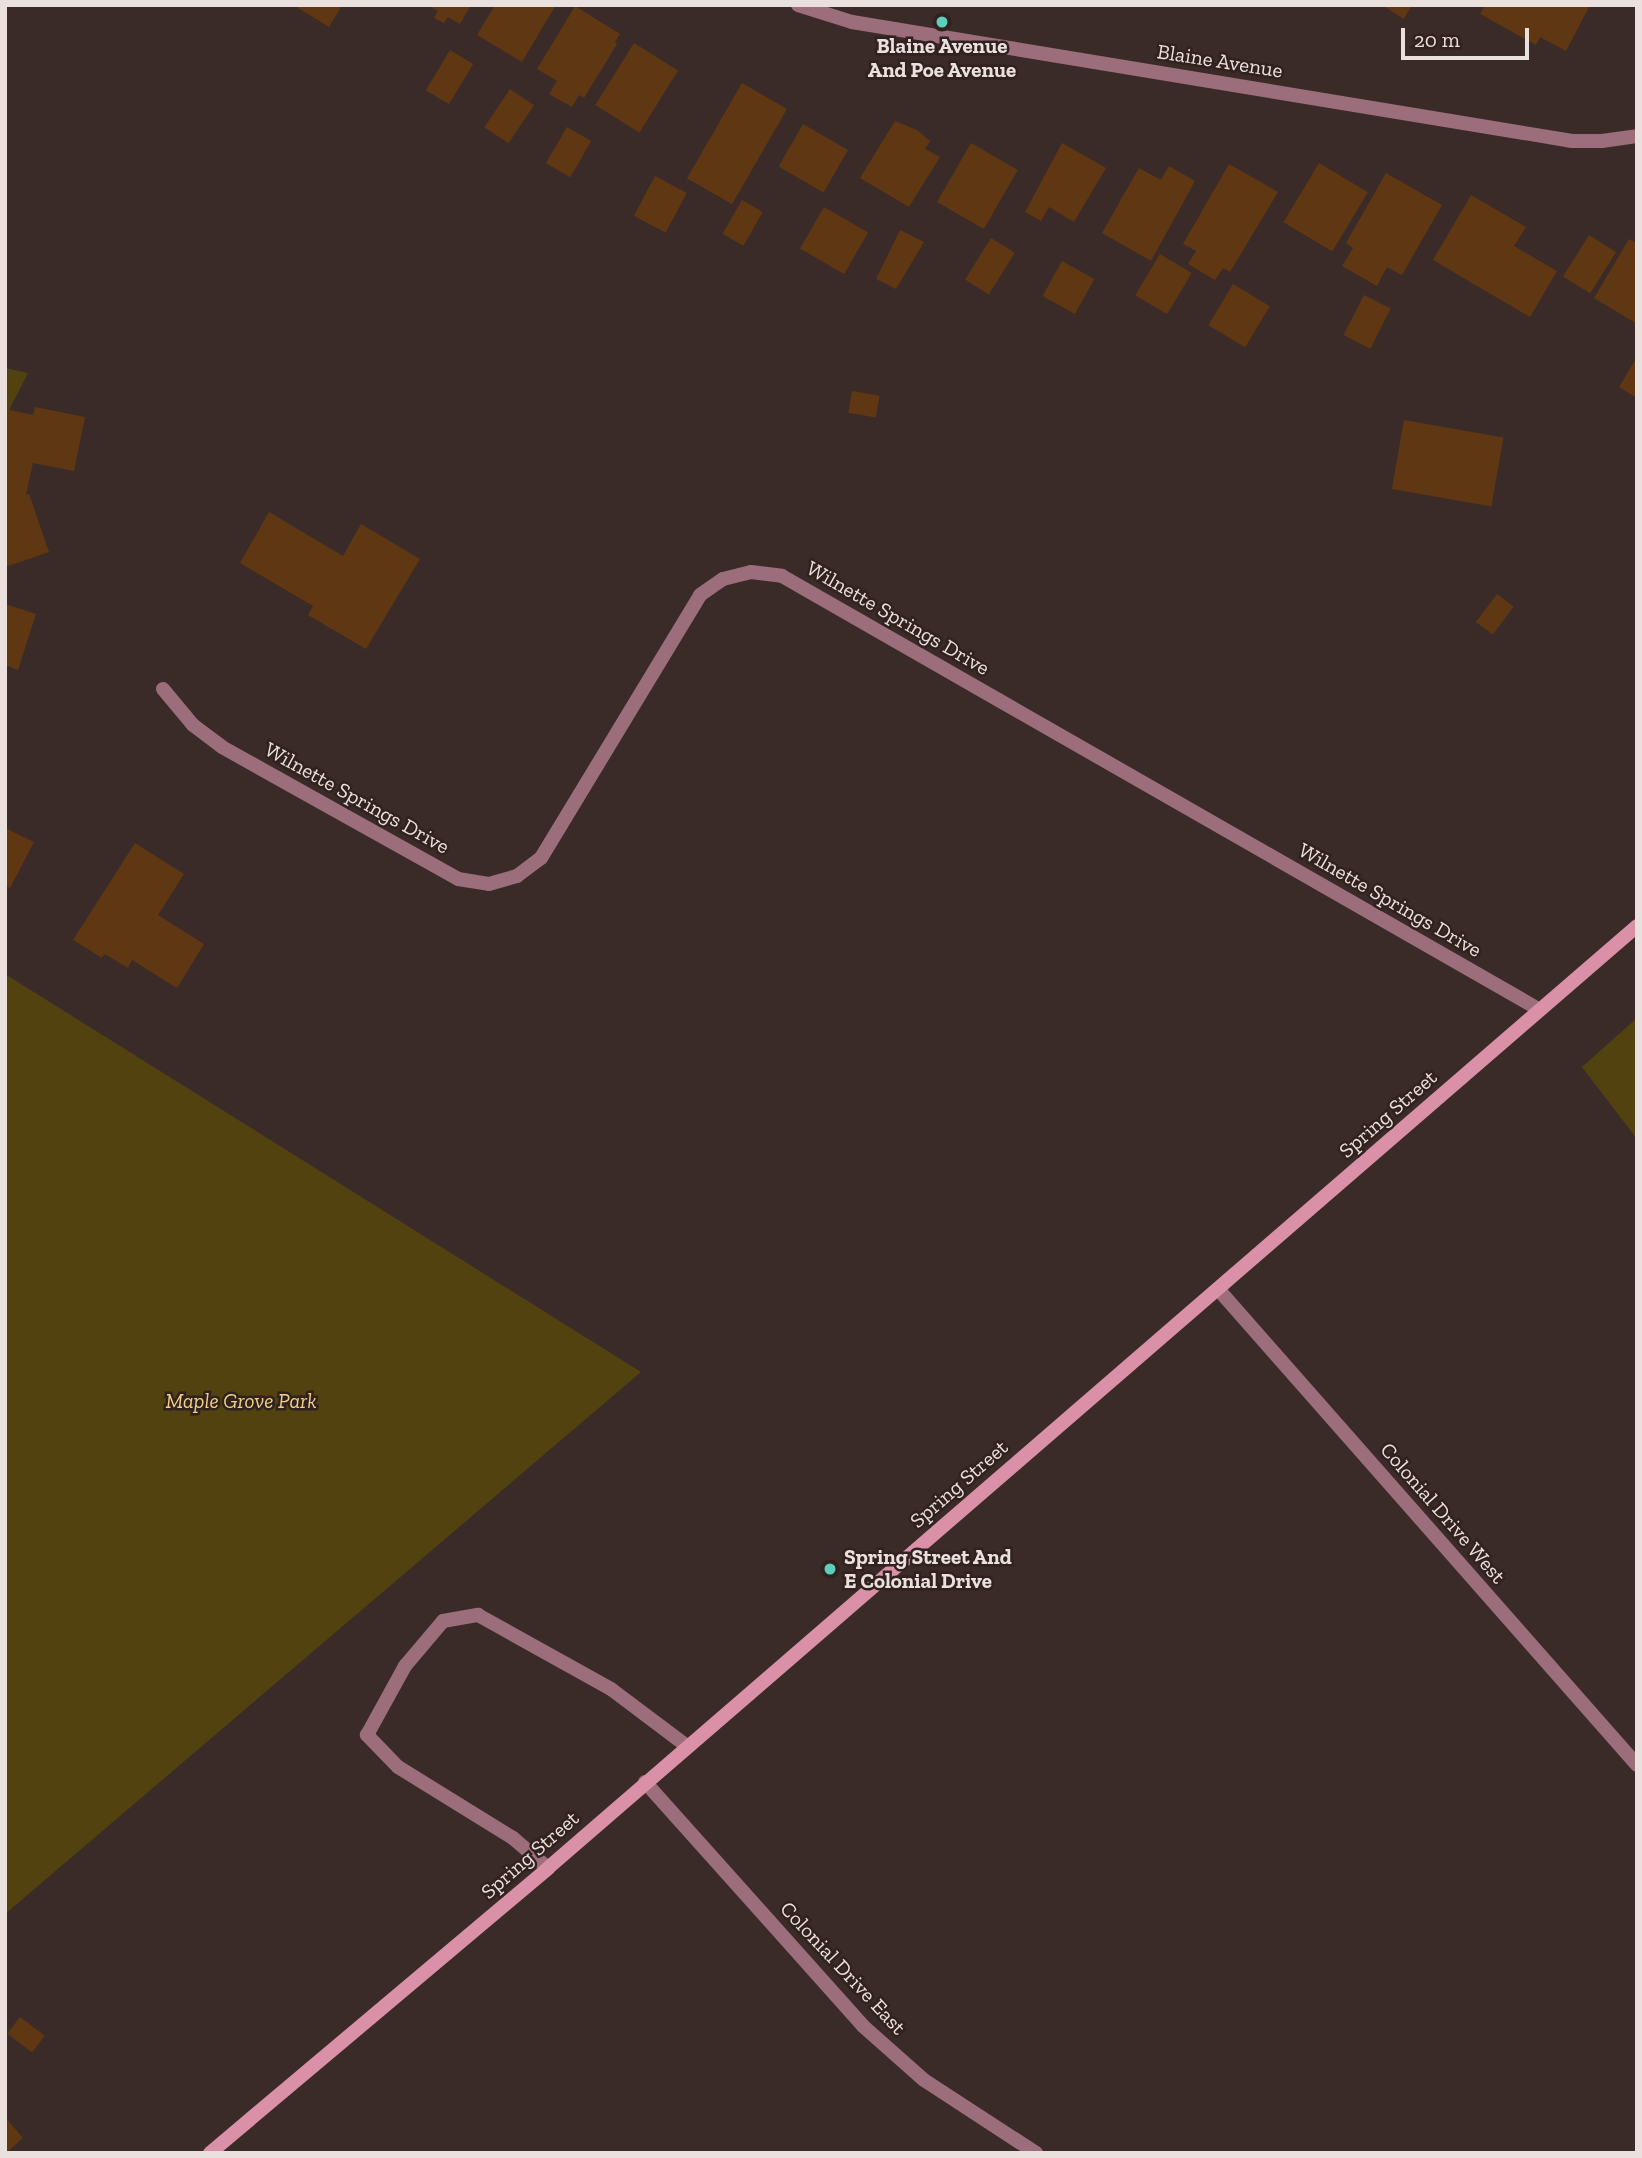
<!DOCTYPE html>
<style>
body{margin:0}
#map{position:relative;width:1642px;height:2158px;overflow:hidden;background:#3b2b28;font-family:"Zilla Slab",serif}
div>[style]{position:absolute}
.green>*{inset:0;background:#524210}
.building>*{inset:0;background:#5f3712;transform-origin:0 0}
.lane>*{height:14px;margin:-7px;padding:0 7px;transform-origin:7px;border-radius:7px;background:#9c6e7c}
.street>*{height:14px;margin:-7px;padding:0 7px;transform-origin:7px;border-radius:7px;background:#9c6e7c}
.secondary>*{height:14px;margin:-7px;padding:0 7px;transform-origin:7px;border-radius:7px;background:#da91a7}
.dots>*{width:19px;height:19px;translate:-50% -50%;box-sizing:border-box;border:4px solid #31211f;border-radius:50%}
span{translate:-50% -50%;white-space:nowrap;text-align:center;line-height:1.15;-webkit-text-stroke:5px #31211f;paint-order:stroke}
.poi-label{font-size:21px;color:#eae0de;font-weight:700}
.left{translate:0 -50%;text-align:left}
.street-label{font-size:21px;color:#eae0de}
.park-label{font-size:21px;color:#efd181;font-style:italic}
.frame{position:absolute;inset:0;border:7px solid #eae0de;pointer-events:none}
.scale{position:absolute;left:1401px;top:28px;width:128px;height:32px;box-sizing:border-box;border:4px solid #eae0de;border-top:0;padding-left:9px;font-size:21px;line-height:24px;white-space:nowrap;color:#eae0de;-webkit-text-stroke:5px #31211f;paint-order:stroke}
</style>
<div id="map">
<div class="green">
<i style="clip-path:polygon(5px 368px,28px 373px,5px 418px)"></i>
<i style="clip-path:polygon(5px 974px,641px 1372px,5px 1914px)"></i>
<i style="clip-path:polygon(1637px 1018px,1637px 1139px,1582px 1067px)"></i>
</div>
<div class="building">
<i style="clip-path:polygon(299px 5px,342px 5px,329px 27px,298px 8px)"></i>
<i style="clip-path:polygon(428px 5px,471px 5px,460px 24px,448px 17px,444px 23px,434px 18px,438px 11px)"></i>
<i style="clip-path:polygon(495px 5px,556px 5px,522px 62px,477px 35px)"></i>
<i style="clip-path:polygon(1382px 5px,1412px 5px,1404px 19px)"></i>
<i style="clip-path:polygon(1485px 5px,1585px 5px,1589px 7px,1566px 51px,1540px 37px,1536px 45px,1480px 14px)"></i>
<i style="clip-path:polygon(575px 6px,620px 34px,615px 42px,617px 44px,584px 98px,579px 95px,572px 107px,549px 94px,557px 81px,537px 69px)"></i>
<i style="left:634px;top:43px;width:52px;height:73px;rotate:32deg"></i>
<i style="left:450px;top:50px;width:27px;height:47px;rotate:31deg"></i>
<i style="left:742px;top:83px;width:52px;height:110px;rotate:30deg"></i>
<i style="left:510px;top:89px;width:29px;height:46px;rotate:34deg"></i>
<i style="clip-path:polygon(895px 121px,917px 130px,930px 141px,925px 149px,940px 157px,909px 207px,860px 178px)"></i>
<i style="left:803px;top:124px;width:52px;height:49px;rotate:30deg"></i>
<i style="left:567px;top:127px;width:28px;height:42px;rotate:30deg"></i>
<i style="left:971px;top:143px;width:54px;height:68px;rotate:30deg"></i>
<i style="clip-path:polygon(1062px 143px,1106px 168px,1074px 222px,1049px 207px,1041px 221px,1025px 212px)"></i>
<i style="left:1319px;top:163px;width:57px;height:69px;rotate:31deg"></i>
<i style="clip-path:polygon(1229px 164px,1278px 192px,1230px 272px,1223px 268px,1215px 280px,1188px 264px,1196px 251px,1183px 244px)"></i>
<i style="clip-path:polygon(1169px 166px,1195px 181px,1151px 261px,1102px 233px,1139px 168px,1161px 180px)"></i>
<i style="clip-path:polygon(1386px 173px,1442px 205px,1402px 275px,1387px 267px,1377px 286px,1342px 266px,1353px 248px,1346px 243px)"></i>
<i style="left:655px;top:176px;width:36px;height:45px;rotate:28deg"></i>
<i style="clip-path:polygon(1471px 195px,1526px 227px,1514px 246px,1557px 271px,1530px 317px,1433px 260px)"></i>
<i style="left:742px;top:200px;width:24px;height:39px;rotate:30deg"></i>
<i style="left:824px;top:207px;width:51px;height:48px;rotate:30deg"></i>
<i style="clip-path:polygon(900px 230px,924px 242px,896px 289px,876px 279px)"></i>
<i style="left:1589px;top:235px;width:32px;height:49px;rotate:32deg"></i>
<i style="left:991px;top:238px;width:28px;height:49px;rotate:32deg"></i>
<i style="clip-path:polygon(1629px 239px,1637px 243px,1637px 324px,1594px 298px)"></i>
<i style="left:1160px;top:254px;width:37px;height:48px;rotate:31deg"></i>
<i style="left:1062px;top:261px;width:37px;height:40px;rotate:29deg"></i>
<i style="left:1233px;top:284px;width:43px;height:48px;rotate:31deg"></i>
<i style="left:1364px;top:295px;width:30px;height:45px;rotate:27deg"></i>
<i style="clip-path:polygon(1637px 357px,1637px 398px,1619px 387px)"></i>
<i style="left:852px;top:391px;width:28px;height:22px;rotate:10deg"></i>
<i style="clip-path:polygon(35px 407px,85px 417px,74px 471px,33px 463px,26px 495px,29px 494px,49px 552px,5px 567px,5px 409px,33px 415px)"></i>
<i style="left:1404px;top:420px;width:101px;height:70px;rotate:10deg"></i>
<i style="clip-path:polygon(269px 512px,343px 556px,361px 524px,420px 559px,366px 649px,308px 615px,313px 606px,240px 563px)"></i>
<i style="left:1497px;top:594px;width:21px;height:35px;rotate:37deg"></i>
<i style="clip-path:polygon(5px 604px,36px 614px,18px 670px,5px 665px)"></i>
<i style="clip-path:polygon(5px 828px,34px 842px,10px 888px,5px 886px)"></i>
<i style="clip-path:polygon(135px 843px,184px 874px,158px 915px,204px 944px,177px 988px,132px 960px,128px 968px,105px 954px,102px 958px,73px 940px)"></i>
<i style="left:20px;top:2017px;width:31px;height:21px;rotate:37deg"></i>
<i style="clip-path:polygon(5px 2117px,23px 2138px,6px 2153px,5px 2153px)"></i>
</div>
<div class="lane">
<i style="left:548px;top:1868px;width:46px;rotate:-139.4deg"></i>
<i style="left:513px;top:1838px;width:135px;rotate:-148.3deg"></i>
<i style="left:398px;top:1767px;width:45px;rotate:-134.1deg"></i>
<i style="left:367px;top:1735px;width:79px;rotate:-61.2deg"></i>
<i style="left:405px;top:1666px;width:59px;rotate:-49.8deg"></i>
<i style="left:443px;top:1621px;width:36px;rotate:-10deg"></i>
<i style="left:478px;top:1615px;width:152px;rotate:29.1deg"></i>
<i style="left:611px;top:1689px;width:95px;rotate:36.9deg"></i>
</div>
<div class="street">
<i style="left:798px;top:5px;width:57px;rotate:17.5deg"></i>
<i style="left:852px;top:22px;width:730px;rotate:9.38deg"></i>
<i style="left:1572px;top:141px;width:30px"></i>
<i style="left:1602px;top:141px;width:35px;rotate:-8deg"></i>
<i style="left:163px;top:689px;width:47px;rotate:50.2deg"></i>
<i style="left:193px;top:725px;width:36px;rotate:37deg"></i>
<i style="left:222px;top:747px;width:270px;rotate:29.2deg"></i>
<i style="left:458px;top:879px;width:31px;rotate:9deg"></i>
<i style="left:489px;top:884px;width:29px;rotate:-16deg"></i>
<i style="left:517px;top:876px;width:30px;rotate:-37deg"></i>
<i style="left:541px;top:858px;width:307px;rotate:-58.8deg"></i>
<i style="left:700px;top:595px;width:28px;rotate:-35deg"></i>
<i style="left:723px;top:579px;width:29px;rotate:-14deg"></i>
<i style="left:751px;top:572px;width:31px;rotate:7deg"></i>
<i style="left:782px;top:576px;width:873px;rotate:29.79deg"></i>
<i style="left:1218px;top:1289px;width:634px;rotate:48.64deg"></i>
<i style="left:645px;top:1782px;width:327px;rotate:48.2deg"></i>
<i style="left:863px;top:2026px;width:81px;rotate:41.5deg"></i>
<i style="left:924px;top:2080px;width:134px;rotate:33.1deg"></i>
</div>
<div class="secondary">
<i style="left:210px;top:2153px;width:442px;rotate:-40.1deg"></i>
<i style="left:548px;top:1868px;width:1440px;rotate:-40.86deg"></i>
</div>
<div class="dots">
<i style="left:942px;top:22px;background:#5cceba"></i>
<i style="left:830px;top:1569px;background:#5cceba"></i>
</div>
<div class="poi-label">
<span style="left:942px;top:58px">Blaine Avenue<br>And Poe Avenue</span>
<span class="left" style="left:844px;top:1569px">Spring Street And<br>E Colonial Drive</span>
</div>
<div class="street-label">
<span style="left:1220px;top:61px;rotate:9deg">Blaine Avenue</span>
<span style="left:898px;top:618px;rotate:30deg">Wilnette Springs Drive</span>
<span style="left:357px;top:798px;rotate:29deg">Wilnette Springs Drive</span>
<span style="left:1390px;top:900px;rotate:30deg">Wilnette Springs Drive</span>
<span style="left:1388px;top:1114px;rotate:-41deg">Spring Street</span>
<span style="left:959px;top:1484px;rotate:-41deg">Spring Street</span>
<span style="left:1443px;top:1513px;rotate:49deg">Colonial Drive West</span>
<span style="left:530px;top:1855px;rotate:-41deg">Spring Street</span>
<span style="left:843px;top:1968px;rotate:47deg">Colonial Drive East</span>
</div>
<div class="park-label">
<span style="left:241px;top:1401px">Maple Grove Park</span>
</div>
<div class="frame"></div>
<div class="scale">20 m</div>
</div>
